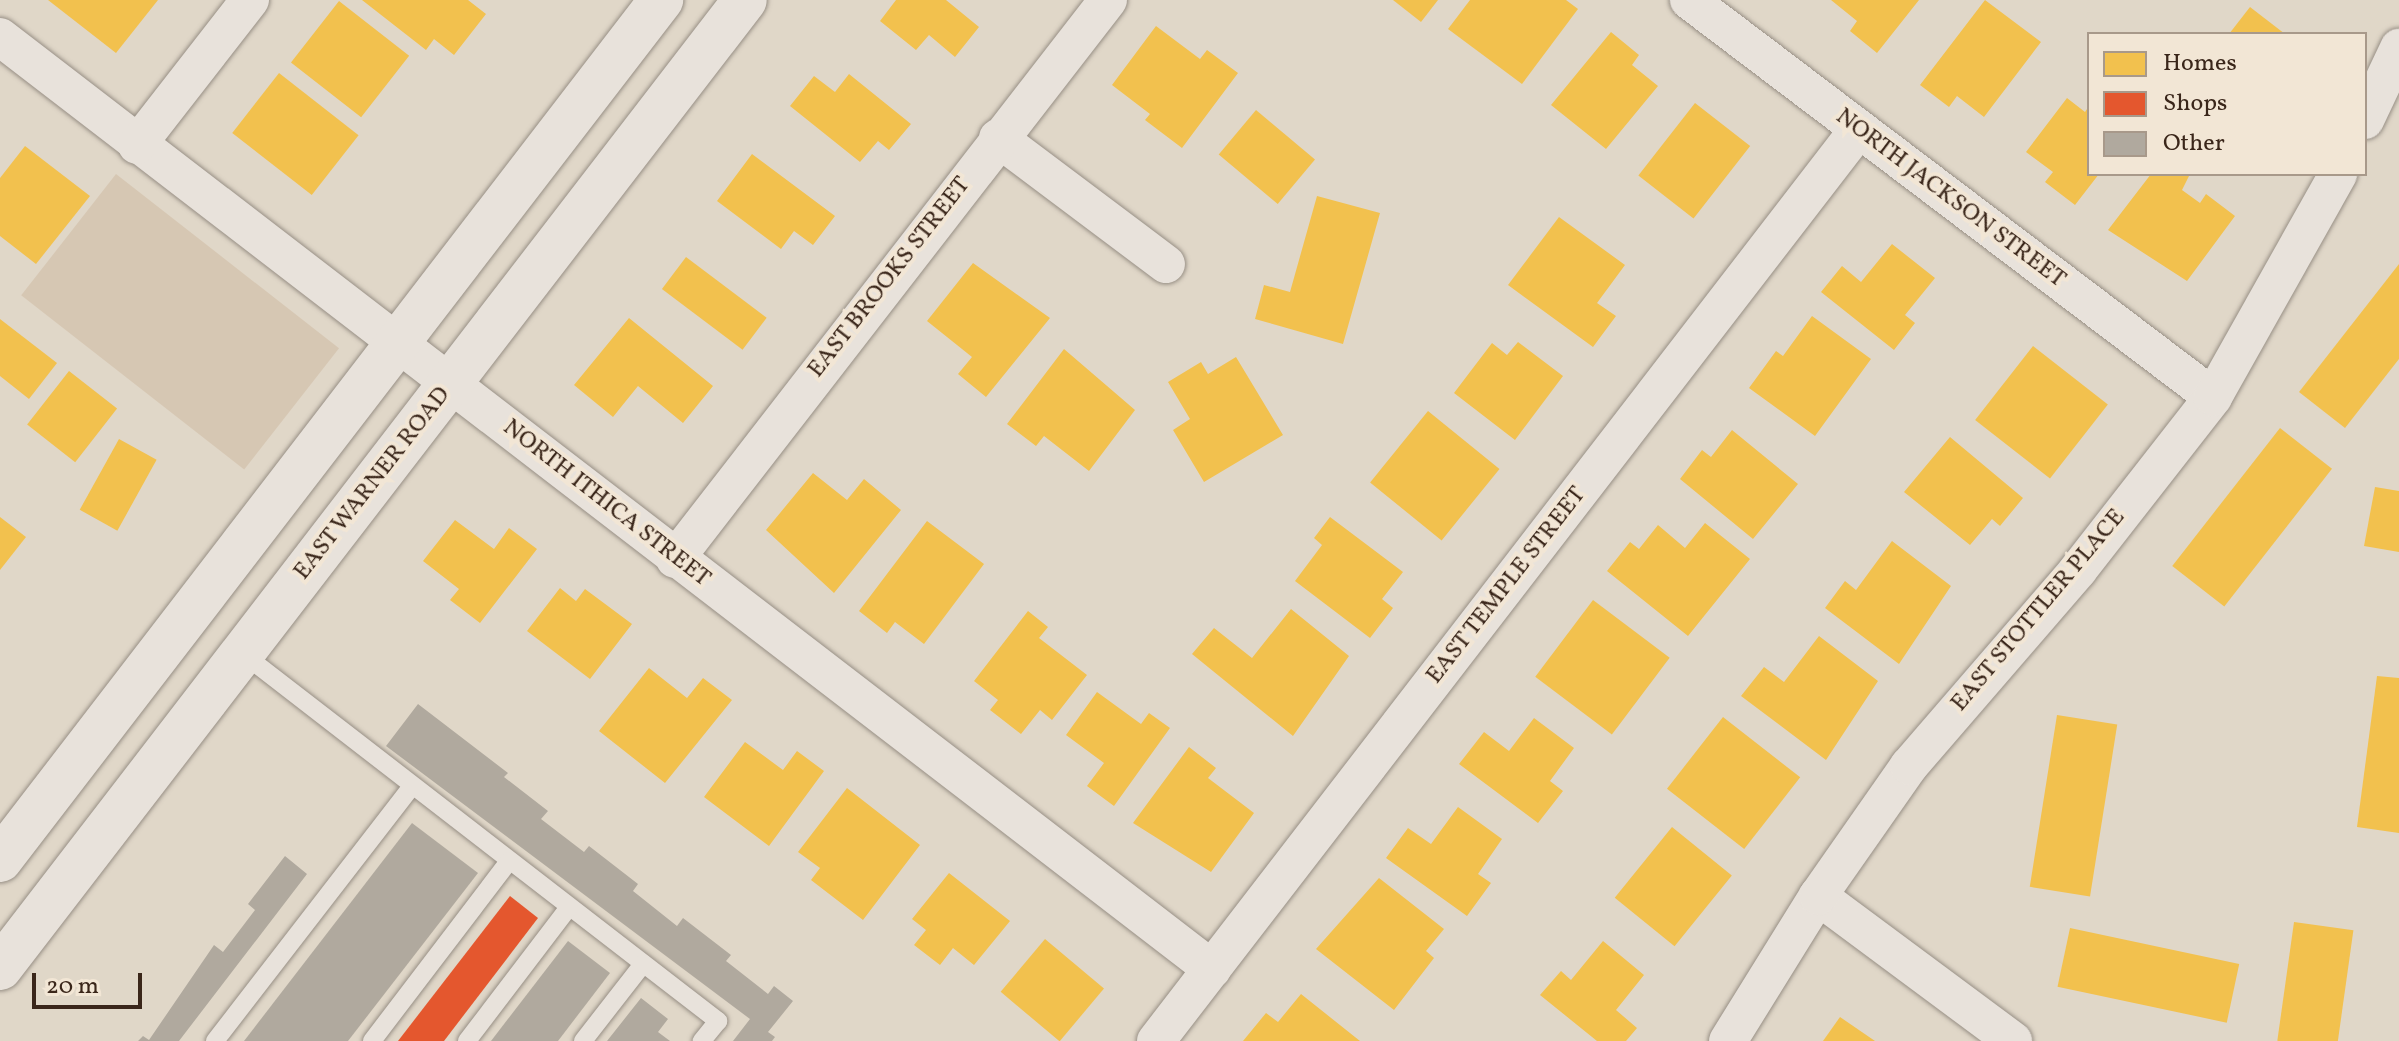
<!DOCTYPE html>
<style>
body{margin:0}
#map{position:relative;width:2399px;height:1041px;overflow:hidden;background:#e0d7c8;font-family:Vollkorn,serif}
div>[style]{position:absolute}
.green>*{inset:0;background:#d6c7b3;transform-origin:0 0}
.homes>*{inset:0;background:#f2c14e;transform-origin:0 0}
.shops>*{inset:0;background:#e4572e}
.building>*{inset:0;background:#b0a99e}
.roads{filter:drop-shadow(0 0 2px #978f85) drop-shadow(0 0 2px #978f85)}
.service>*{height:18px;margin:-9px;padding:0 9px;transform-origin:9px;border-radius:9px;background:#e8e2db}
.minor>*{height:38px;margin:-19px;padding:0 19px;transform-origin:19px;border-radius:19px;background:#e8e2db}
.secondary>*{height:44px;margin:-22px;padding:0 22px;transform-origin:22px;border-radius:22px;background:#e8e2db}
span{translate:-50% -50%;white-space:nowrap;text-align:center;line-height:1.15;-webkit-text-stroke:8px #f2e6d5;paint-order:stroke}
.street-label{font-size:24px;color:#3a261a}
.legend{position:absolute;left:2087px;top:32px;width:280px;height:144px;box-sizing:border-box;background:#f2e6d5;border:2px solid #a8998a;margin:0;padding:10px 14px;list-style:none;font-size:24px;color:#3a261a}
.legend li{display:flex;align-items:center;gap:16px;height:40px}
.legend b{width:40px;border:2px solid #a8998a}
.scale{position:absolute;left:32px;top:973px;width:110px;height:36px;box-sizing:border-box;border:4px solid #3a261a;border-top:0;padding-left:10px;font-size:24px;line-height:28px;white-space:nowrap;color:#3a261a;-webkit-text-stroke:6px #f2e6d5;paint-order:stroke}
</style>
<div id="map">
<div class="green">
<i style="left:116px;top:174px;width:283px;height:154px;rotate:38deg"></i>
</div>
<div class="homes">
<i style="clip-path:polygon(48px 0,158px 0,116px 53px)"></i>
<i style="clip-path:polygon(362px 0,468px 0,486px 14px,454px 55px,434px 39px,426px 50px)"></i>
<i style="clip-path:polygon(896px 0,946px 0,979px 27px,955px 57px,929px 35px,916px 50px,880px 21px)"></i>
<i style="clip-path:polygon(1393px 0,1438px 0,1421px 22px)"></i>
<i style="clip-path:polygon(1470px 0,1566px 0,1578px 9px,1522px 84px,1448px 29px)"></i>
<i style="clip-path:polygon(1831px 0,1919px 0,1877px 53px,1850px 31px,1857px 21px)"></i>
<i style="clip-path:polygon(1985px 0,2041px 42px,1984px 117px,1957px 96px,1949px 107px,1920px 85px)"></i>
<i style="left:339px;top:1px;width:89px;height:78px;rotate:38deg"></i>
<i style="clip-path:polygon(2250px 7px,2285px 34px,2229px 34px)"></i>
<i style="clip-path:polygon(1156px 26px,1200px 59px,1207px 50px,1238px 73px,1182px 148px,1145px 120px,1150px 114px,1112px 85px)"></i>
<i style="clip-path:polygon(1611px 32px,1639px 55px,1632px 65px,1658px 86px,1606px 149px,1551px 105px)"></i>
<i style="left:279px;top:73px;width:101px;height:76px;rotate:38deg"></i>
<i style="clip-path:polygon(849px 74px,911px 124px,889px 150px,878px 141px,860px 162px,790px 106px,814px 76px,835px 92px)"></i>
<i style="clip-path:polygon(2067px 98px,2085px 112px,2089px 106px,2089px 174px,2099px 174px,2075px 205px,2045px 182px,2053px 172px,2026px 152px)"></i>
<i style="left:1695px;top:103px;width:70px;height:92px;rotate:38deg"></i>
<i style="left:1256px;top:110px;width:77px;height:58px;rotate:40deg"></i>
<i style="clip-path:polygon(25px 146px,90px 196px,36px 264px,0 236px,0 178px)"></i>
<i style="clip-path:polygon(752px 154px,835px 216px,813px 245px,794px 231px,781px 249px,717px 201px)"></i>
<i style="clip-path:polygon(2151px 174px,2190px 174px,2182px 190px,2200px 203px,2206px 194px,2235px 216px,2187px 281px,2108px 230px)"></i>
<i style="clip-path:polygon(1317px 196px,1380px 213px,1343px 344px,1255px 319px,1264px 285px,1290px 292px)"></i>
<i style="clip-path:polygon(1559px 217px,1625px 265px,1597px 303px,1616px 316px,1593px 347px,1508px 285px)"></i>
<i style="clip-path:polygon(1892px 244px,1935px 278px,1905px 315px,1915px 323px,1894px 350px,1821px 292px,1842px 266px,1861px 282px)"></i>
<i style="left:686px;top:257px;width:101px;height:40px;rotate:37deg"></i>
<i style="clip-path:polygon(973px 263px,1050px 318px,986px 397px,958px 374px,972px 357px,927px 321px)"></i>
<i style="clip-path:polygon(2399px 264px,2399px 359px,2345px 428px,2299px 392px)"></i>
<i style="clip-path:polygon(1812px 316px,1871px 359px,1815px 436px,1749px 388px,1776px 351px,1783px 356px)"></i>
<i style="clip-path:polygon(629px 318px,713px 386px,683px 423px,638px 386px,613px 417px,574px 385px)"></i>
<i style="clip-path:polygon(0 319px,57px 363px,29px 399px,0 376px)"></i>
<i style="clip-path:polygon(1518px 342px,1563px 376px,1515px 440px,1454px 393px,1492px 343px,1507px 355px)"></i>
<i style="left:2033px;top:346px;width:95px;height:94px;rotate:38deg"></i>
<i style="clip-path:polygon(1064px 349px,1135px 410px,1089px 471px,1044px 436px,1036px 446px,1007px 424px)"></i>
<i style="clip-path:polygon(1236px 357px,1283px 435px,1204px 482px,1173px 430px,1190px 419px,1168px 382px,1201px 362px,1208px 374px)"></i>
<i style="left:69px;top:371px;width:61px;height:68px;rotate:38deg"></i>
<i style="left:1428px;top:411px;width:92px;height:92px;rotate:39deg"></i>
<i style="left:2280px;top:428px;width:66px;height:175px;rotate:38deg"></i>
<i style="clip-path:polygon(1732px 430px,1798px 484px,1753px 539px,1680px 479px,1702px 450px,1711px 457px)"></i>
<i style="clip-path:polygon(1950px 437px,2023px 498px,2000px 526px,1992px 519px,1970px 545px,1904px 492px)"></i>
<i style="left:119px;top:439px;width:43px;height:81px;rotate:29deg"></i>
<i style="clip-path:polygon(813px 473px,847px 500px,864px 479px,901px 510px,834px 593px,766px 530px)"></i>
<i style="clip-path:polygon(2375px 487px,2399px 491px,2399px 552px,2364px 546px)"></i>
<i style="clip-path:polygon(0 517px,26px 537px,0 570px)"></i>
<i style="clip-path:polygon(1330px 517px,1403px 572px,1382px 599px,1393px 608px,1370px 638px,1295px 581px,1322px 545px,1314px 538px)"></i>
<i style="clip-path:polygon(455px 520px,494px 549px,509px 528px,537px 549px,480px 623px,450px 600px,459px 589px,423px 561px)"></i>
<i style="clip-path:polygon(927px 521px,984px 564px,924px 644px,895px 622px,887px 633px,859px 611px)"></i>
<i style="clip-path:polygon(1705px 523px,1750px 559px,1688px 636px,1607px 571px,1630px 542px,1639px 549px,1658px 525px,1685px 548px)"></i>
<i style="clip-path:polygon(1892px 541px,1951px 586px,1899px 664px,1825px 608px,1845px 581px,1856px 590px)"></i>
<i style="clip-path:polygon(560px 588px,576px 601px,585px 589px,632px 624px,590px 679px,527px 631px)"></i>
<i style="left:1593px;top:600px;width:96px;height:96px;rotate:37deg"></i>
<i style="clip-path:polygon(1291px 609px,1349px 656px,1293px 736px,1192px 654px,1214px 628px,1252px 658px)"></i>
<i style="clip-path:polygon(1028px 611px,1048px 627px,1039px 638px,1087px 675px,1052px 720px,1040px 710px,1021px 734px,990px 710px,998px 700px,974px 681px)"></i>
<i style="clip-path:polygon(1819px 636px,1878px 681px,1826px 760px,1741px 696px,1764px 667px,1784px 682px)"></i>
<i style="clip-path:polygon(649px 668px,687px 698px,703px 678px,732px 700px,665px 783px,599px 731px)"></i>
<i style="clip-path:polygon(2377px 676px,2399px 678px,2399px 833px,2357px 827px)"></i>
<i style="clip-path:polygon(1097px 692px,1141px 724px,1149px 713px,1170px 728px,1114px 806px,1087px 786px,1104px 763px,1066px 735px)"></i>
<i style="left:2057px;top:715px;width:61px;height:174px;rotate:9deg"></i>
<i style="left:1723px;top:717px;width:98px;height:91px;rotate:38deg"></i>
<i style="clip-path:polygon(1534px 718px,1574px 748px,1550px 781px,1563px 791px,1538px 823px,1459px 764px,1484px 732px,1509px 751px)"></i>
<i style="clip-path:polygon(745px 742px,783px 770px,797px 751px,824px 771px,769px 846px,704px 797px)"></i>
<i style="clip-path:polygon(1189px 747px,1216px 768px,1208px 778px,1254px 813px,1211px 872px,1133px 823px)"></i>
<i style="clip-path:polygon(847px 788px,920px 845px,863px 920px,811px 880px,820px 868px,798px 852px)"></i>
<i style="clip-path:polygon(1458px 807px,1502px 839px,1478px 874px,1491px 883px,1467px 916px,1386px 858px,1408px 828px,1431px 844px)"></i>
<i style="left:1672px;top:827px;width:77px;height:91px;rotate:39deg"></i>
<i style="clip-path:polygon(949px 873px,1010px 921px,974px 965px,953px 948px,940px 965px,914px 945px,926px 930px,912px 919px)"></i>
<i style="clip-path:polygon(1379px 878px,1444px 929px,1426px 951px,1434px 958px,1394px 1010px,1316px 949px)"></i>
<i style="left:2294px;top:922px;width:60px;height:120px;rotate:8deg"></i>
<i style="left:2070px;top:928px;width:173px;height:60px;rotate:12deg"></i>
<i style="left:1045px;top:939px;width:77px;height:69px;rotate:40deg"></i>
<i style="clip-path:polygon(1603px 941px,1644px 975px,1616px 1010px,1637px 1028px,1626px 1041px,1597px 1041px,1540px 995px,1561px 971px,1571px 980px)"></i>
<i style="clip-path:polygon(1301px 994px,1360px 1041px,1243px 1041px,1266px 1013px,1278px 1022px)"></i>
<i style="clip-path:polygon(1840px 1017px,1875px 1041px,1823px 1041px)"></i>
</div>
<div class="shops">
<i style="clip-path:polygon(510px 896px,538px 918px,444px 1041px,398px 1041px)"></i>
</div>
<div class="building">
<i style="clip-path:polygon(418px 704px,508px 773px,504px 777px,548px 811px,541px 819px,584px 852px,589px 846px,638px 884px,633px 891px,677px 926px,683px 918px,731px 955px,726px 961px,768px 994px,774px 986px,793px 1001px,768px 1032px,775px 1037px,772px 1041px,733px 1041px,750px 1019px,386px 746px)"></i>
<i style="clip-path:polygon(412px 823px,478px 873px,348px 1041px,244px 1041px)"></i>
<i style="clip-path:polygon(285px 856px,307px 874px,179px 1041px,138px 1041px,143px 1036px,149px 1040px,214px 945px,223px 952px,255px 910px,248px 904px)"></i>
<i style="clip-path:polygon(568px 941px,610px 973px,558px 1041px,491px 1041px)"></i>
<i style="clip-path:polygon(641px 998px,668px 1019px,658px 1032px,670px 1041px,607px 1041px)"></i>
</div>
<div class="roads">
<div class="service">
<i style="left:242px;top:653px;width:602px;rotate:37.71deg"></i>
<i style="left:718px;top:1021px;width:26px;rotate:129deg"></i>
<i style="left:215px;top:1041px;width:322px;rotate:-52.3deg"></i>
<i style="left:372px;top:1041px;width:226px;rotate:-52.7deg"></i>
<i style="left:467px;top:1041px;width:168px;rotate:-52.7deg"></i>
<i style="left:583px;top:1041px;width:98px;rotate:-52.1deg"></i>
</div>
<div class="minor">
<i style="left:1689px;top:0;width:657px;rotate:37.15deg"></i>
<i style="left:0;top:37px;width:1529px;rotate:37.56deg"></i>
<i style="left:2365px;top:120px;width:80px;rotate:-64.7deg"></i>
<i style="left:998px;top:138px;width:210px;rotate:36.9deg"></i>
<i style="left:137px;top:145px;width:184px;rotate:-52.1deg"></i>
<i style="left:675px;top:559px;width:707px;rotate:-52.24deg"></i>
<i style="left:1818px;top:896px;width:243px;rotate:36.6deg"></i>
<i style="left:1156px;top:1041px;width:1150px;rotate:-52.38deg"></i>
<i style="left:1728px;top:1041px;width:171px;rotate:-58.2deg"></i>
<i style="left:1818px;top:896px;width:159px;rotate:-55deg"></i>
<i style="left:1909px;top:766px;width:259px;rotate:-49.2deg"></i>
<i style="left:2078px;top:570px;width:219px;rotate:-52deg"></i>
<i style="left:2213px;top:397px;width:256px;rotate:-60.7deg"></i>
</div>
<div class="secondary">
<i style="left:0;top:860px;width:1085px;rotate:-52.45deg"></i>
<i style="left:0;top:968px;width:1221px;rotate:-52.42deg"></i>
</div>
</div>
<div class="street-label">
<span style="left:1950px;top:199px;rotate:37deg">NORTH JACKSON STREET</span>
<span style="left:890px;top:278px;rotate:-52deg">EAST BROOKS STREET</span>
<span style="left:373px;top:484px;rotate:-52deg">EAST WARNER ROAD</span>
<span style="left:606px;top:504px;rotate:38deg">NORTH ITHICA STREET</span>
<span style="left:1507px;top:586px;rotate:-52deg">EAST TEMPLE STREET</span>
<span style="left:2039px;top:611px;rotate:-50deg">EAST STOTTLER PLACE</span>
</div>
<ul class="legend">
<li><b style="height:22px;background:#f2c14e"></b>Homes</li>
<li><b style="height:22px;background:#e4572e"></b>Shops</li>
<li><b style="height:22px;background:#b0a99e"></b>Other</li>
</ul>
<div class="scale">20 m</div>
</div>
